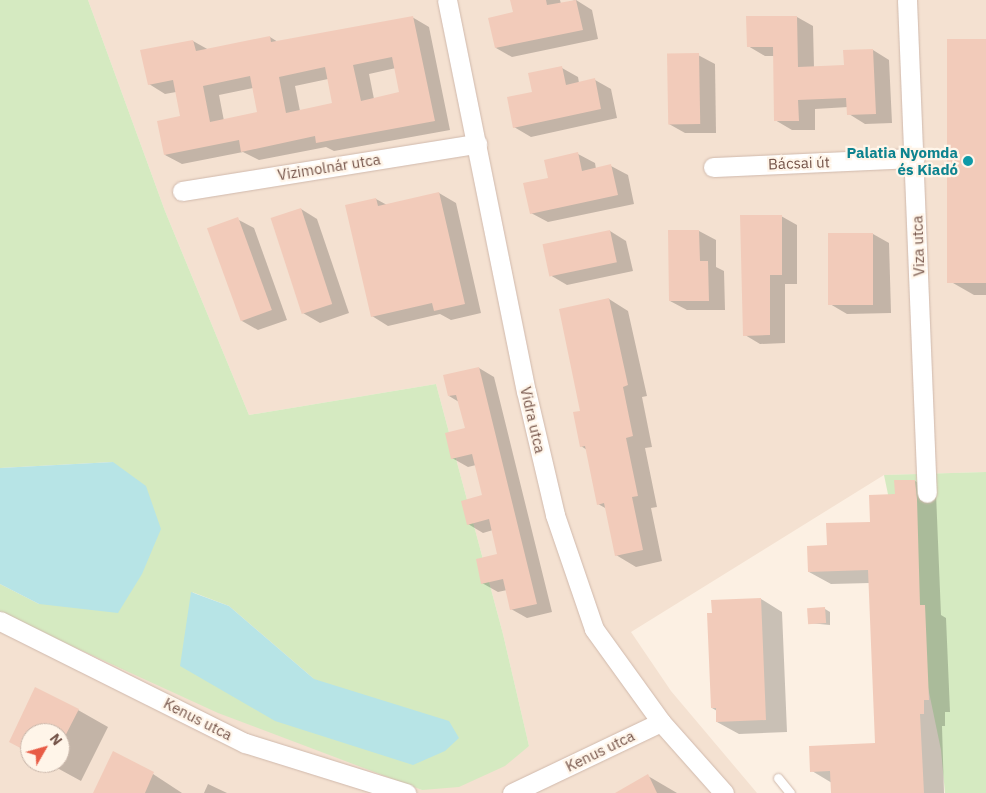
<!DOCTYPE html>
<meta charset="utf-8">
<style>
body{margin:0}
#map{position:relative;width:986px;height:793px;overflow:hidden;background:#fcf0e3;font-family:"IBM Plex Sans",sans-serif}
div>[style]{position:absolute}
.residential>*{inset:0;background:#f4e1d1}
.green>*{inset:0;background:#d5eac1}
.water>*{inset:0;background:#b7e4e6}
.shadow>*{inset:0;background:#0003}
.building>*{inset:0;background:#f2cbba;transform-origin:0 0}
.roads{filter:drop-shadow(0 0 1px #d0b9ac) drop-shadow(0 0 1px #d0b9ac)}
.service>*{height:9px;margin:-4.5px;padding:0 4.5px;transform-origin:4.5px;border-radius:4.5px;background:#fff}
.minor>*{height:19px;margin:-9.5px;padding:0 9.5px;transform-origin:9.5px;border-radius:9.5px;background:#fff}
.dots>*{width:14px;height:14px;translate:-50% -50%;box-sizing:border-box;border:2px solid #fff5e9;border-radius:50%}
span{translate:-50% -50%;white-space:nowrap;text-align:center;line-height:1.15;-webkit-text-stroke:4.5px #fff5e9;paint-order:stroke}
.culture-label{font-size:15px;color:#0d838f;font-weight:700}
.right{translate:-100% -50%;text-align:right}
.street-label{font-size:15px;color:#755449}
.north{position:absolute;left:20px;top:723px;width:50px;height:50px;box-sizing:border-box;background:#fff5e9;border:1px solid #c8b5a9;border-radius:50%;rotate:52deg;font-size:14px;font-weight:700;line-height:20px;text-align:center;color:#755449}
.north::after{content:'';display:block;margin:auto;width:18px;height:22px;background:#e85c46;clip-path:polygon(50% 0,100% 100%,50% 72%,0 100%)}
</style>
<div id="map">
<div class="residential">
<i style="clip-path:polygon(evenodd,88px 0,986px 0,986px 472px,884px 475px,631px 632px,671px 691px,757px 793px,0 793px,0 613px,422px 790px,529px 746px,503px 634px,436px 384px,249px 415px,165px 211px,88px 0,30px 733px,60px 733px,60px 763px,30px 763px,30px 733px)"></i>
</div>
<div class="green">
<i style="clip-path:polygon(evenodd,0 0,88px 0,165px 211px,249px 415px,436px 384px,503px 634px,529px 746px,505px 766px,459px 787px,422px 790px,218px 713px,0 613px,0 584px,39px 604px,113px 462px,0 468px,0 0,192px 592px,229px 606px,314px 679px,192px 592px)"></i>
<i style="clip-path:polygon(986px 472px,986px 793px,945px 793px,941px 750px,884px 475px)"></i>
</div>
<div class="water">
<i style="clip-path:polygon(113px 462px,146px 486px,161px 529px,142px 574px,118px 613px,39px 604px,0 584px,0 468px)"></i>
<i style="clip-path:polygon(191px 592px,229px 606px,314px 679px,449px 721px,459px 738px,445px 751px,413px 765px,275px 721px,180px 666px)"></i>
</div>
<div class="shadow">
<i style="clip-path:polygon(511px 0,560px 0,561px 4px,576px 0,592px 10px,598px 39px,512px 57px,496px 48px,514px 13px)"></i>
<i style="clip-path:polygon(evenodd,412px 17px,429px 27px,450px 130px,334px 151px,326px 147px,259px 160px,243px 152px,182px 164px,165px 155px,181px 117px,176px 92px,165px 94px,149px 84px,193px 41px,209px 50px,270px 37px,278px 42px,412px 17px,396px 68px,401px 93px,374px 99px,369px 74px,396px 68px,412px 17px,328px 79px,334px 104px,300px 111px,295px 86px,328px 79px,412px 17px,253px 88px,258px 113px,224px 121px,219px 95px,253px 88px)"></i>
<i style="clip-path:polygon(797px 17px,813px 26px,814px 68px,845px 66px,873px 50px,889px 60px,892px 123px,865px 124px,849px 114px,848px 107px,815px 109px,815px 130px,792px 130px,775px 120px,774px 56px,765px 56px,748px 46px)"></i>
<i style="clip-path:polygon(986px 40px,986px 295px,974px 295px,953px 283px)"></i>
<i style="clip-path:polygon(698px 55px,715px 64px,716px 133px,685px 133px,669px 124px)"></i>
<i style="clip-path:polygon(562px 68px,578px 77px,579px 83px,595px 80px,611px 89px,617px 118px,531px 137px,514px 127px)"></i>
<i style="clip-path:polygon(578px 154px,595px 163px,596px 169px,611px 166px,628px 175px,634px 204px,548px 222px,531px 213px,549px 179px)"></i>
<i style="clip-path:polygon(439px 193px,456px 203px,481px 313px,451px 320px,440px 314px,388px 326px,372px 316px,376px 199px,387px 205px)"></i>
<i style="clip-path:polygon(301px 209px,317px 219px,349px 313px,320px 323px,303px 313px)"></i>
<i style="clip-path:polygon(781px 216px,797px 225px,797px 284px,785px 284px,785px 343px,760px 344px,745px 335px)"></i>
<i style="clip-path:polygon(237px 219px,254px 228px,287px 320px,258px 330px,242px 321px)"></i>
<i style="clip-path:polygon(610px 231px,626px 241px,633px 271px,567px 285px,550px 275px)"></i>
<i style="clip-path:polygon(699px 231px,716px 240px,716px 267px,724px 271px,725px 310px,687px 310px,670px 301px)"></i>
<i style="clip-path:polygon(873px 234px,889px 243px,891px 313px,847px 314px,830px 304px)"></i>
<i style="clip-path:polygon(609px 299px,628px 311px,647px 396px,642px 397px,652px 447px,645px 448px,657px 507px,651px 508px,662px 561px,636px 567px,616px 555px,607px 509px,598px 504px,587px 450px,581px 446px,582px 412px)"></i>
<i style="clip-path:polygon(479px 368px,494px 377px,552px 612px,527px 618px,511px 609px,507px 590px,498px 592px,482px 583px,498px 555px,493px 530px,483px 533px,468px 524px,484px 496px,476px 465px,468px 467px,452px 458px,466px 429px,459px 402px,449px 396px)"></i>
<i style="clip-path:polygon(915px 481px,936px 493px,941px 615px,946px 618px,950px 712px,945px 712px,945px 726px,942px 726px,944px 793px,833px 793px,832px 783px,812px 771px,877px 744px,870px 583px,831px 584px,809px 572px,828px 546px,872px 523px,896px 495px)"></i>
<i style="clip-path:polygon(761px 599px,782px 612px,787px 732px,739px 734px,717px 722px,717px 711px,712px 708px)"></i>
<i style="clip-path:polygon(825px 609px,830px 612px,830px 625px,809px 623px)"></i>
<i style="clip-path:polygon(78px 710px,108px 727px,81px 781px,48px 763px,60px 763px,60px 733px,30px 733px,30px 753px,11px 742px)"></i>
<i style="clip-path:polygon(153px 774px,182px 793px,95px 793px)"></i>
<i style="clip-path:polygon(648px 776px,677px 793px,618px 793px)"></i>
<i style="clip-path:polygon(208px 784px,227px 793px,204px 793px)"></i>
</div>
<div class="building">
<i style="clip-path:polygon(510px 0,546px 0,547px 5px,576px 0,583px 30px,495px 48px,488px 18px,513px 12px)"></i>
<i style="clip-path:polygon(evenodd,413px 16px,435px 121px,316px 143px,315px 136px,241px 152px,239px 140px,164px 155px,157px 121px,180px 116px,173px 80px,148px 85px,140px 50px,193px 40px,196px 51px,270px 36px,271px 42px,413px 16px,392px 57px,399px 92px,361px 101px,353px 65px,392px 57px,413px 16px,325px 67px,332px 103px,286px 113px,279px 77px,325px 67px,413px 16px,250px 76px,257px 112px,210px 122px,203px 86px,250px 76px)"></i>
<i style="clip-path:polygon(746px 16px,797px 16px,798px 67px,844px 65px,843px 50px,873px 49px,876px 114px,847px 115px,846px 98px,798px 100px,799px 121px,774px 121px,773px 47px,747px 47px)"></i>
<i style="left:947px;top:39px;width:39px;height:244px"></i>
<i style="left:699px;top:53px;width:71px;height:32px;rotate:89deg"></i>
<i style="clip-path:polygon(562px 66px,566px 85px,595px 78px,601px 109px,513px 128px,507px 97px,532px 92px,528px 73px)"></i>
<i style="clip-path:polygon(578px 152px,582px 171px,611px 164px,618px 195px,530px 214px,523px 183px,548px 178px,544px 160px)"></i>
<i style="clip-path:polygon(439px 192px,465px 304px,434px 311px,432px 303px,371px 317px,345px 205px,376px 198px,378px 206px)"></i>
<i style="left:301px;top:208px;width:101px;height:32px;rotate:72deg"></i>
<i style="clip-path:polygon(740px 215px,782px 215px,782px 275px,770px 275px,770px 335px,743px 336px)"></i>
<i style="left:238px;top:217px;width:99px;height:33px;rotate:70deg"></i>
<i style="left:610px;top:230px;width:33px;height:69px;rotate:78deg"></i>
<i style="clip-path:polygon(668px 230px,699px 230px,700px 261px,708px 261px,709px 301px,669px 301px)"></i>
<i style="left:828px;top:233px;width:45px;height:72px"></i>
<i style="clip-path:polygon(609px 298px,628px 385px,623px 387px,633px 436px,626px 438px,638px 496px,632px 497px,643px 550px,615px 556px,604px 503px,597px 505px,585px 446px,580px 447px,573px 412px,580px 411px,559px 309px)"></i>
<i style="clip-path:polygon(479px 367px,537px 604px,510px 610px,503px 579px,481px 584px,476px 559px,497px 554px,489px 519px,467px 525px,461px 501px,482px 495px,472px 454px,451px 459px,445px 433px,465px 428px,456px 395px,448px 396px,443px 375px)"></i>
<i style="clip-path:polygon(894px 480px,915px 480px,917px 499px,920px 605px,925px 605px,929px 700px,924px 700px,924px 714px,920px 714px,924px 793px,831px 793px,830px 771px,810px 772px,809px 746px,875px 743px,868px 570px,808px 572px,807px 546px,827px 545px,826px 523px,870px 522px,869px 495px,895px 494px)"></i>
<i style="clip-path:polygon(761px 598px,766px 720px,716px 722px,716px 708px,711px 708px,707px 613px,712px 613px,711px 600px)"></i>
<i style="left:825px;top:607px;width:16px;height:18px;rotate:86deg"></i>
<i style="clip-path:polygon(35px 687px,79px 709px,60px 746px,60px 733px,30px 733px,30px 753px,9px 742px)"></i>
<i style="clip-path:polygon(113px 751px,154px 772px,145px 793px,93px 793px)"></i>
<i style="clip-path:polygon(648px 774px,657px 793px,615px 793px)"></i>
</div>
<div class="roads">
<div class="service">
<i style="left:778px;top:778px;width:19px;rotate:51deg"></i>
</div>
<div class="minor">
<i style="left:447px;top:0;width:399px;rotate:78.6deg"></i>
<i style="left:526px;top:391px;width:127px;rotate:76.8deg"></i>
<i style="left:555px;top:515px;width:120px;rotate:71.1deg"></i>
<i style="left:594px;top:629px;width:115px;rotate:54.2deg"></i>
<i style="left:661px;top:722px;width:95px;rotate:48.4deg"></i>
<i style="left:907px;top:0;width:493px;rotate:87.7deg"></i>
<i style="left:713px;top:167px;width:202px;rotate:-2.6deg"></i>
<i style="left:182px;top:191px;width:299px;rotate:-9.1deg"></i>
<i style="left:0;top:621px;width:274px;rotate:26.5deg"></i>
<i style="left:245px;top:743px;width:169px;rotate:17.3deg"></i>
<i style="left:512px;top:793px;width:165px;rotate:-25.5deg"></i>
</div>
</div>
<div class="dots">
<i style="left:968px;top:161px;background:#0f9aa8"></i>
</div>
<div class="culture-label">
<span class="right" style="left:958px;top:161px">Palatia Nyomda<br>és Kiadó</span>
</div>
<div class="street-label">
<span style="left:799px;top:163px;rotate:-2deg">Bácsai út</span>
<span style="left:329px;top:167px;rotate:-9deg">Vizimolnár utca</span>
<span style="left:918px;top:246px;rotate:-92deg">Viza utca</span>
<span style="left:533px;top:420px;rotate:77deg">Vidra utca</span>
<span style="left:198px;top:719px;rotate:27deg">Kenus utca</span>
<span style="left:600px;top:751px;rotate:-26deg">Kenus utca</span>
</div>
<div class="north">N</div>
</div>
